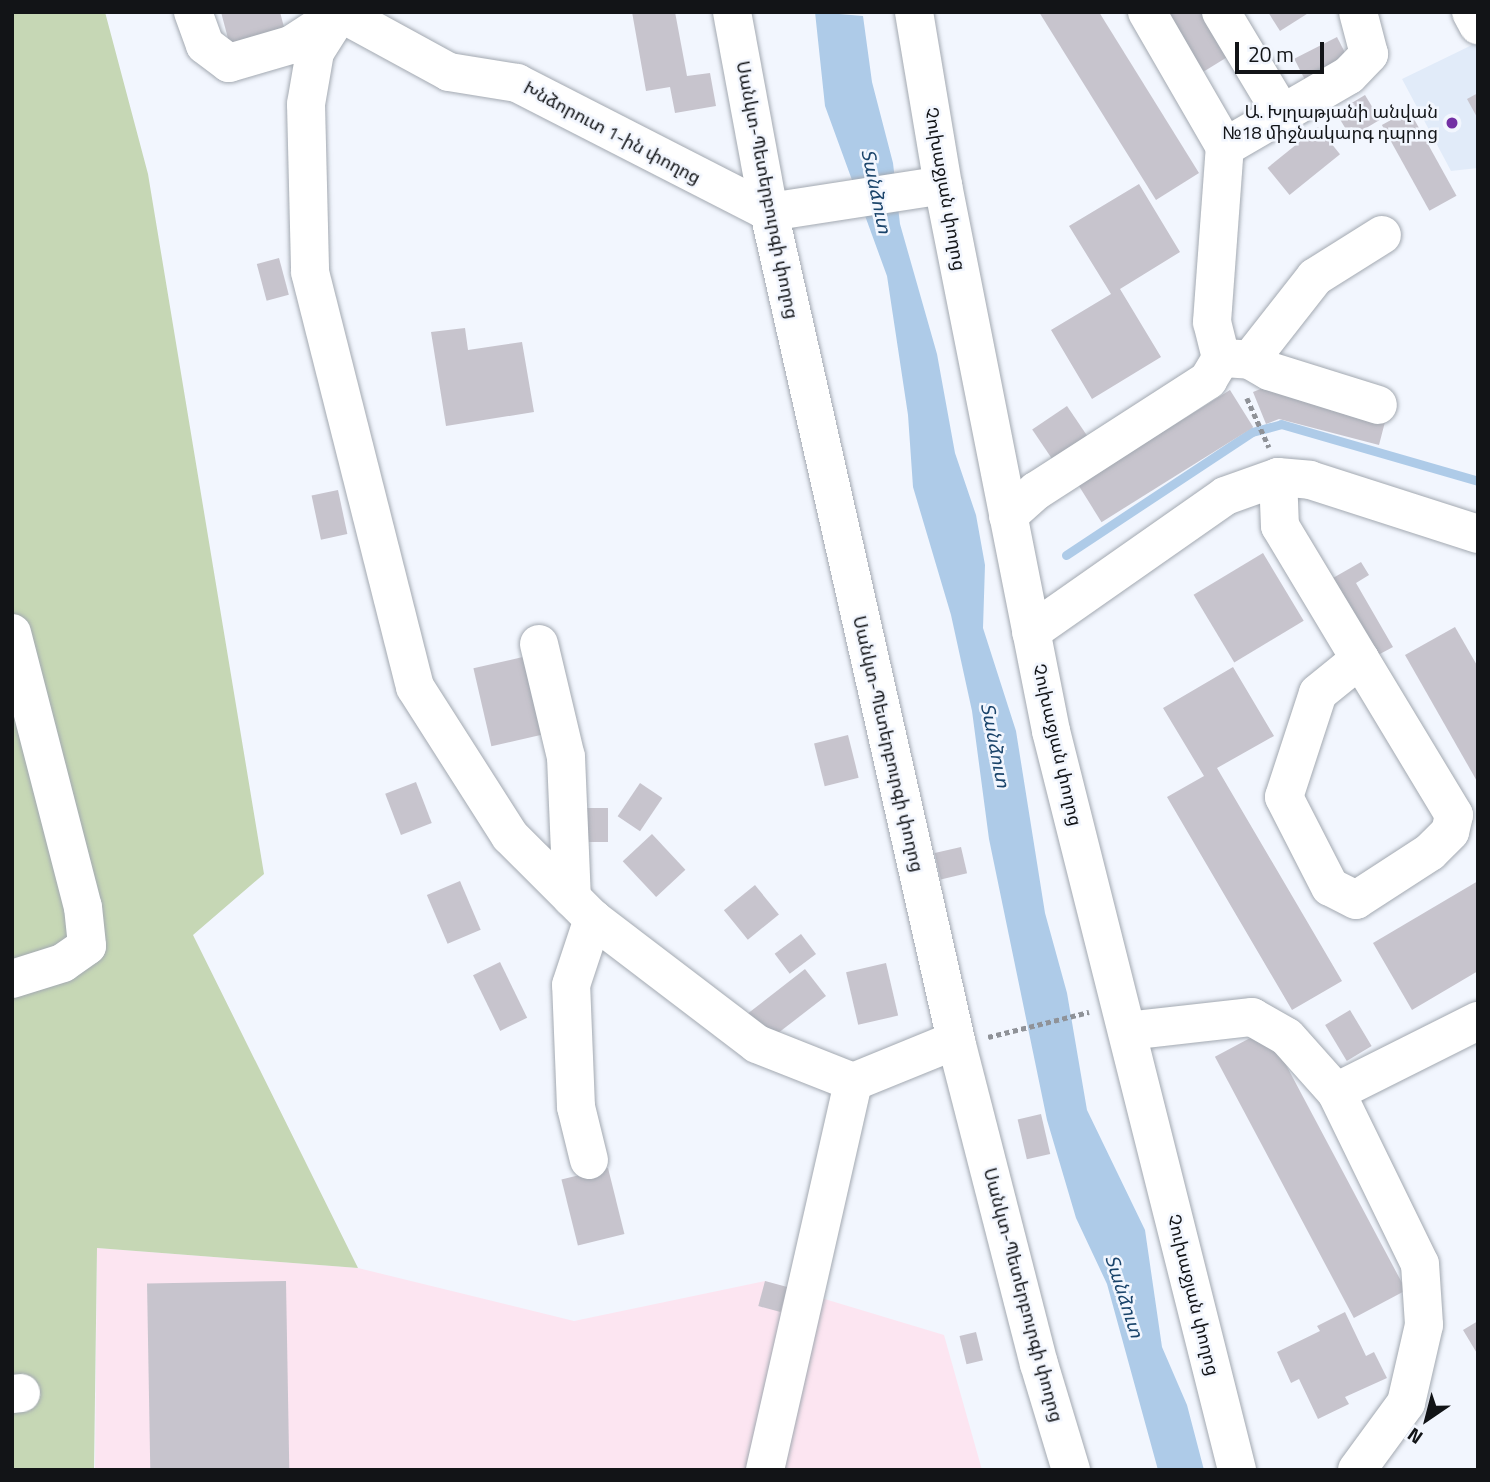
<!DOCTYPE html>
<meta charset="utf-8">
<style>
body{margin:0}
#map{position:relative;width:1490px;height:1482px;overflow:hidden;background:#f2f6fe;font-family:"Titillium Web","Noto Sans Armenian",sans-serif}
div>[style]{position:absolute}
.built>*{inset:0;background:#e1ebf9}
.industrial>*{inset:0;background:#fce5f1}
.green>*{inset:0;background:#c6d7b5}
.water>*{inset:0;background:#aecbe8}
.stream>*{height:9px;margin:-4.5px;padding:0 4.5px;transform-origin:4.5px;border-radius:4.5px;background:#aecbe8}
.building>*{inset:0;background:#c7c4cd;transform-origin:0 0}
.path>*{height:4.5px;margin-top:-2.25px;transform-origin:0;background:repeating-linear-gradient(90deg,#8f9298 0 5px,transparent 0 8.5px)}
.roads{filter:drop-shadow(0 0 2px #a3a9b1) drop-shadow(0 0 2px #a3a9b1)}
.minor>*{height:38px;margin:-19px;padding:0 19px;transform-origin:19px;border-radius:19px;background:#fff}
.dots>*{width:19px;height:19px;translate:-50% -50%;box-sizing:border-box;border:4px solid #f2f6fe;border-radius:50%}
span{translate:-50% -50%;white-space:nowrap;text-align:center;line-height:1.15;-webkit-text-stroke:5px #f2f6fe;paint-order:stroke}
.poi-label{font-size:18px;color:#121417}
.right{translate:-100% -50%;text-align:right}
.street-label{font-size:18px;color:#121417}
.water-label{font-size:19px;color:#19436a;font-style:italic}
.frame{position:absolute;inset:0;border:14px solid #121417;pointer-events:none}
.north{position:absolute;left:1392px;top:1384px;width:70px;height:70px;-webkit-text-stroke:5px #f2f6fe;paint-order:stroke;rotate:215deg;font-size:19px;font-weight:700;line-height:28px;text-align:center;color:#121417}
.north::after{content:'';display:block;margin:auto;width:24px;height:32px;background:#121417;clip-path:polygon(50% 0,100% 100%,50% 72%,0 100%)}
.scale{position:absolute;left:1235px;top:42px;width:89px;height:32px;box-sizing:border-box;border:4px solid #121417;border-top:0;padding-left:9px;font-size:21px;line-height:24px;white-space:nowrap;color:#121417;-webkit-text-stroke:5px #f2f6fe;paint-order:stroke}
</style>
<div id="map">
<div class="built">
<i style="clip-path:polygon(1453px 12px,1478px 12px,1478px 168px,1451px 171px,1402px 79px,1472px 45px)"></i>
</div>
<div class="industrial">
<i style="clip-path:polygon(97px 1248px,358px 1268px,574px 1321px,765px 1281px,944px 1335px,982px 1470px,95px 1470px)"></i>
</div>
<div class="green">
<i style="clip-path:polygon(12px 12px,105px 12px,148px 174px,264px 874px,193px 935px,358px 1268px,97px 1248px,94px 1470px,12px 1470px)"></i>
</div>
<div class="water">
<i style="clip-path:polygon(815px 12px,863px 16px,872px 82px,893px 163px,900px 224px,937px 354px,955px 453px,976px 515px,985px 565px,983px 628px,1016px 731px,1045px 913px,1067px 993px,1087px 1110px,1145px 1230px,1162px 1347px,1187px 1405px,1204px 1470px,1158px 1470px,1107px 1284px,1076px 1218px,1047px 1120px,989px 839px,972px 711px,951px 615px,913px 487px,908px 415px,887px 276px,825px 106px)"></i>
</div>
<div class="stream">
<i style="left:1066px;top:555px;width:223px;rotate:-33.5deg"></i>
<i style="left:1252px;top:432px;width:30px;rotate:-15deg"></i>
<i style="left:1281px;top:424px;width:205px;rotate:16.1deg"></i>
</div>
<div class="building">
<i style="clip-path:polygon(221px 12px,280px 12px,285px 31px,230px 46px)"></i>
<i style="clip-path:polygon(632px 12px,675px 12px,687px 76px,710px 73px,716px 106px,675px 113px,670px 87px,646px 91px)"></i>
<i style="clip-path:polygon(1039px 12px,1099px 12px,1199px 173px,1156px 200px)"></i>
<i style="clip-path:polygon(1167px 12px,1202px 12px,1229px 56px,1203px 72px)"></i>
<i style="clip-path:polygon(1268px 12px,1310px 12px,1280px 31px)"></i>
<i style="left:1337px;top:37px;width:25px;height:48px;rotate:63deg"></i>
<i style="clip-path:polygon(1478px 93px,1478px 119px,1467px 99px)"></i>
<i style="left:1365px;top:95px;width:29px;height:34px;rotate:59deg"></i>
<i style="left:1409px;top:110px;width:98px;height:31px;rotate:61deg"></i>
<i style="left:1318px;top:127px;width:35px;height:65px;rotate:51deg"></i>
<i style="clip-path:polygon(1139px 184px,1180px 252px,1120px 289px,1161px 357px,1092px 399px,1051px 330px,1111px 294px,1069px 226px)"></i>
<i style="left:279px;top:258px;width:38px;height:23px;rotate:75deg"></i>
<i style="clip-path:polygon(465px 328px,468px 350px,522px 342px,534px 412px,446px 426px,431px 332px)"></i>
<i style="clip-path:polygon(1268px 386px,1386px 418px,1379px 445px,1279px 419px,1266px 424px,1253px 392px)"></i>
<i style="left:1230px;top:390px;width:44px;height:179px;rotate:58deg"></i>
<i style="left:1067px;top:406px;width:36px;height:42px;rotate:56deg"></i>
<i style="left:338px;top:490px;width:45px;height:27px;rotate:78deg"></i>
<i style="left:1263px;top:553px;width:79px;height:81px;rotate:59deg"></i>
<i style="clip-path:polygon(1361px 562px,1369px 575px,1356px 583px,1393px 647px,1378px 655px,1333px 578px)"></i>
<i style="clip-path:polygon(1455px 627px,1478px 667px,1478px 783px,1405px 655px)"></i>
<i style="left:527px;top:656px;width:80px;height:55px;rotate:77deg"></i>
<i style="clip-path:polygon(1233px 667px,1274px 736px,1217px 768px,1342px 981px,1292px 1010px,1167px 797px,1204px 776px,1163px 708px)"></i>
<i style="left:848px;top:735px;width:44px;height:35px;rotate:76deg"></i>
<i style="left:416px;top:782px;width:44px;height:33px;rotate:69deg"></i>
<i style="left:640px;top:783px;width:27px;height:40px;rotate:34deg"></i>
<i style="left:582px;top:808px;width:26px;height:34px"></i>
<i style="left:652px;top:834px;width:49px;height:40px;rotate:47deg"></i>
<i style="left:961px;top:847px;width:27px;height:27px;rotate:77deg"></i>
<i style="left:460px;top:881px;width:53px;height:36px;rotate:67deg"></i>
<i style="clip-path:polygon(1478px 881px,1478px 971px,1412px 1010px,1373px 943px)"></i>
<i style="left:755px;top:885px;width:38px;height:40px;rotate:51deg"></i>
<i style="left:801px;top:934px;width:25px;height:33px;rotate:53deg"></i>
<i style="left:500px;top:962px;width:62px;height:30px;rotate:64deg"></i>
<i style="left:886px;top:963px;width:54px;height:41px;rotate:77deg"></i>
<i style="clip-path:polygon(805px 969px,826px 996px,773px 1037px,742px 1018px)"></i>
<i style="left:1350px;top:1010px;width:42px;height:29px;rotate:59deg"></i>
<i style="left:1267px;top:1029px;width:296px;height:59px;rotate:62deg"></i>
<i style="left:1041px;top:1114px;width:41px;height:24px;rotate:77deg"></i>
<i style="left:608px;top:1168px;width:68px;height:48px;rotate:76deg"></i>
<i style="left:286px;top:1281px;width:189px;height:139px;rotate:89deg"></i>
<i style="left:765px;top:1281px;width:23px;height:26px;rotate:15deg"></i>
<i style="clip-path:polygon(1345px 1312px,1366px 1356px,1374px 1352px,1387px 1378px,1345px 1397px,1349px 1404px,1318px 1419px,1299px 1379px,1291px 1383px,1277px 1352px,1320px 1331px,1317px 1326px)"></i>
<i style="clip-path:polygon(1478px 1321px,1478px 1355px,1463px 1330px)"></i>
<i style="left:976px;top:1332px;width:29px;height:17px;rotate:76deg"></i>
</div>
<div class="path">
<i style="left:1247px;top:398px;width:54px;rotate:65.8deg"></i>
<i style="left:988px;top:1037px;width:104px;rotate:-13.9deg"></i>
</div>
<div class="roads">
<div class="minor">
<i style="left:193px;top:12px;width:35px;rotate:70deg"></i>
<i style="left:205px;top:45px;width:30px;rotate:37deg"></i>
<i style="left:229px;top:63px;width:65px;rotate:-16.2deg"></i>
<i style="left:291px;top:45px;width:51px;rotate:-33.1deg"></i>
<i style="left:339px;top:12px;width:125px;rotate:28.6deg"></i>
<i style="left:449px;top:72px;width:69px;rotate:9.2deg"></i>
<i style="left:517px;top:83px;width:283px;rotate:27.1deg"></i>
<i style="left:769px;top:212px;width:176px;rotate:-8.8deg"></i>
<i style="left:732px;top:12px;width:203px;rotate:79.5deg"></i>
<i style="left:769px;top:212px;width:854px;rotate:77.28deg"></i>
<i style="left:957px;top:1045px;width:329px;rotate:75.6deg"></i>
<i style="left:1039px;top:1364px;width:111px;rotate:73.2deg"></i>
<i style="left:914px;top:12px;width:175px;rotate:80.5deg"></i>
<i style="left:943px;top:185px;width:557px;rotate:78.81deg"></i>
<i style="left:1051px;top:731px;width:762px;rotate:75.87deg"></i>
<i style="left:1147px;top:12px;width:156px;rotate:60deg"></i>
<i style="left:1221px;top:12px;width:119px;rotate:59.1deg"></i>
<i style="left:1471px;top:12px;width:15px;rotate:62deg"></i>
<i style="left:339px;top:14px;width:45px;rotate:122.3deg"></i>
<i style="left:315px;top:52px;width:53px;rotate:99.8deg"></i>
<i style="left:306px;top:104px;width:168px;rotate:88.6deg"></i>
<i style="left:310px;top:272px;width:428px;rotate:75.8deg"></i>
<i style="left:415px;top:687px;width:177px;rotate:57.5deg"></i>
<i style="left:510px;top:836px;width:117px;rotate:45deg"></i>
<i style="left:593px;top:919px;width:206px;rotate:37.3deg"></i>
<i style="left:757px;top:1044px;width:103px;rotate:21.6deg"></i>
<i style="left:853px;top:1082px;width:111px;rotate:-22.2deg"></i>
<i style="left:1224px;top:358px;width:26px;rotate:4deg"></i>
<i style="left:1250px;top:360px;width:22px;rotate:30deg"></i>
<i style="left:1269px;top:371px;width:114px;rotate:17.3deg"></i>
<i style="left:1250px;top:360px;width:105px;rotate:-51.9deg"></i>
<i style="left:1315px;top:277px;width:79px;rotate:-32.1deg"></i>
<i style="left:1278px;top:477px;width:49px;rotate:87.7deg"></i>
<i style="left:1280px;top:526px;width:155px;rotate:59deg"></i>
<i style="left:1360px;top:659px;width:182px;rotate:58.9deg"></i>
<i style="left:1454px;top:815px;width:17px;rotate:103deg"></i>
<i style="left:1450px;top:832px;width:28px;rotate:135deg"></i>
<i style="left:1430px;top:852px;width:88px;rotate:147deg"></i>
<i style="left:1356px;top:900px;width:29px;rotate:-153deg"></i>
<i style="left:1330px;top:887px;width:101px;rotate:-117.1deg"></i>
<i style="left:1284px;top:797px;width:109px;rotate:-71.9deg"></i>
<i style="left:1318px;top:693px;width:54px;rotate:-39deg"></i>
<i style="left:1008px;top:516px;width:38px;rotate:-42deg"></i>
<i style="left:1036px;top:491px;width:205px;rotate:-32.8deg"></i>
<i style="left:1208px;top:380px;width:26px;rotate:-59deg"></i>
<i style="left:1221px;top:358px;width:37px;rotate:-104deg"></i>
<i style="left:1212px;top:322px;width:175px;rotate:-85.8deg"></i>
<i style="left:1225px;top:147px;width:143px;rotate:-30.1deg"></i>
<i style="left:1349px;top:75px;width:29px;rotate:-46deg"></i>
<i style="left:1369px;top:54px;width:43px;rotate:-104.7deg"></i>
<i style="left:1031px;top:632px;width:237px;rotate:-35deg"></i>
<i style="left:1225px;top:496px;width:56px;rotate:-19.7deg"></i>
<i style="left:1278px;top:477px;width:32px;rotate:5deg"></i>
<i style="left:1310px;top:480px;width:176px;rotate:17.8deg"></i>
<i style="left:12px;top:633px;width:283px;rotate:75.5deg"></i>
<i style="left:83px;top:907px;width:39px;rotate:84deg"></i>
<i style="left:87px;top:946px;width:29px;rotate:145deg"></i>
<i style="left:63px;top:963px;width:53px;rotate:162.6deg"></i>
<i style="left:539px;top:644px;width:116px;rotate:76.6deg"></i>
<i style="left:566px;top:757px;width:141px;rotate:87.6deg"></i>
<i style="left:1127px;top:1031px;width:126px;rotate:-6.4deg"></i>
<i style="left:1252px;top:1017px;width:40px;rotate:29.7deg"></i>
<i style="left:1287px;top:1037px;width:74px;rotate:48.3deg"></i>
<i style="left:1336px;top:1092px;width:159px;rotate:-26.6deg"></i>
<i style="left:1336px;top:1092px;width:191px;rotate:64deg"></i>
<i style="left:1420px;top:1264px;width:61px;rotate:86.2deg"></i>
<i style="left:1424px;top:1325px;width:80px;rotate:103deg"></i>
<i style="left:1406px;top:1403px;width:83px;rotate:126.2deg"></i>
<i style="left:589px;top:1160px;width:55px;rotate:-103.8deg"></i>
<i style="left:576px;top:1107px;width:122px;rotate:-92.3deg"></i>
<i style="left:571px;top:985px;width:70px;rotate:-71.6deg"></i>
<i style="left:12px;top:1394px;width:9px;rotate:-6deg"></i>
<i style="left:765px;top:1470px;width:398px;rotate:-77.2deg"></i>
</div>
</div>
<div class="dots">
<i style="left:1452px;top:123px;background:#7330a4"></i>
</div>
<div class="poi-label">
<span class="right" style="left:1438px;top:123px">Ա. Խլղաթյանի անվան<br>№18 միջնակարգ դպրոց</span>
</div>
<div class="street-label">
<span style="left:612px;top:133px;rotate:28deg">Խնձորուտ 1-ին փողոց</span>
<span style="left:945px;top:189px;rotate:80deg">Չուխաջյան փողոց</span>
<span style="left:767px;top:190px;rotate:79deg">Սանկտ-Պետերբուրգի փողոց</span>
<span style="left:888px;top:744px;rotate:77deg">Սանկտ-Պետերբուրգի փողոց</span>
<span style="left:1057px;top:745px;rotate:77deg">Չուխաջյան փողոց</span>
<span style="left:1023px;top:1295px;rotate:75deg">Սանկտ-Պետերբուրգի փողոց</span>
<span style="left:1193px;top:1295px;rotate:76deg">Չուխաջյան փողոց</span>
</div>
<div class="water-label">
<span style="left:877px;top:191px;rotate:78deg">Տանձուտ</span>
<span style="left:996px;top:745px;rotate:79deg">Տանձուտ</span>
<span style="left:1125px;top:1296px;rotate:72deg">Տանձուտ</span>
</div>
<div class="frame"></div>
<div class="north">N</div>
<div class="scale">20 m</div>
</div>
